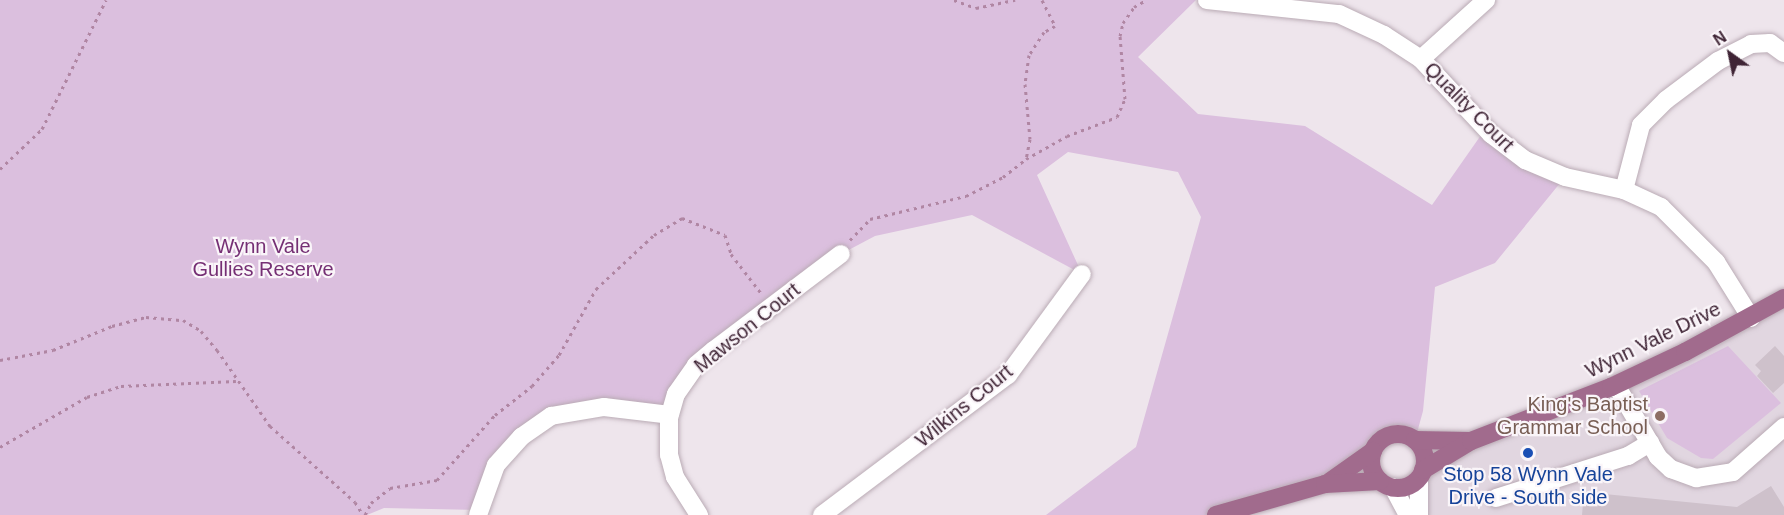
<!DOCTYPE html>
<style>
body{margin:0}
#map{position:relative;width:1784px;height:515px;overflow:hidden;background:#eee5ec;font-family:Arial,sans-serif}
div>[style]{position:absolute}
.built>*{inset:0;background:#e1d6e0}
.green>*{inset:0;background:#dbbfde}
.building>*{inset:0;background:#cec1cb}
.path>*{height:3px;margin-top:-1.5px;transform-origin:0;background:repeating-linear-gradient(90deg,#b086a3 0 3px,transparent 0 7.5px)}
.roads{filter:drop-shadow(0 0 2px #baabb5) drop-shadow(0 0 2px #baabb5)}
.minor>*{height:18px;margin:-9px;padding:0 9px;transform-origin:9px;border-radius:9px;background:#fff}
.major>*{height:18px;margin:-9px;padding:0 9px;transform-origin:9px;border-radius:9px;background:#a16b8d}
.major>.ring{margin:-9px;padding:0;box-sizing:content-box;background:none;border:18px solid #a16b8d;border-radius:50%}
.dots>*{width:16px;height:16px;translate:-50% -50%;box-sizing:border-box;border:3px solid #faf5f9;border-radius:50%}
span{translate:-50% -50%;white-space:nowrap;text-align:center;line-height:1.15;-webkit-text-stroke:4.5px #faf5f9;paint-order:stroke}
.street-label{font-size:20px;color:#3f2435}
.park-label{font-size:20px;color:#752f74}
.education-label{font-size:20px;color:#785e54}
.right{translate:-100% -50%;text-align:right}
.transit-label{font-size:20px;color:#164399}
.north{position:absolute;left:1700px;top:24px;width:60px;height:60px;-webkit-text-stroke:4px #faf5f9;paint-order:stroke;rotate:327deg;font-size:16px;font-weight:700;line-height:24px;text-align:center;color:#3f2435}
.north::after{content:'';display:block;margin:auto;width:21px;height:27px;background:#3f2435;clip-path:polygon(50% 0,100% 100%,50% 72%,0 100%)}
</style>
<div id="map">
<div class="built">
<i style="clip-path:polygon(1784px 297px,1784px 515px,1422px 515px,1422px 473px,1601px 392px)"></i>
</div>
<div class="green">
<i style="clip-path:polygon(0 0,1196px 0,1138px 57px,1198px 114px,1305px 126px,1432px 205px,1486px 128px,1565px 177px,1495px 263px,1435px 287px,1423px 411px,1415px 440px,1402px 435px,1388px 436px,1361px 462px,1216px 515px,1046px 515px,1136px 447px,1201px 217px,1178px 172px,1068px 152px,1037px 175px,1082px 274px,972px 215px,875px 236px,841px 254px,714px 350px,670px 415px,573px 410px,521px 437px,478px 510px,384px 508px,367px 515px,0 515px)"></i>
<i style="clip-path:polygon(1728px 346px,1781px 403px,1713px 459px,1701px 458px,1667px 438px,1639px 391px)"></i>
</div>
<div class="building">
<i style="clip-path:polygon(1775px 346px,1784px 356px,1784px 383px,1773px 393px,1757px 376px,1761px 371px,1755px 365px)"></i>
<i style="clip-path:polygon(1771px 486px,1784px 507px,1784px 515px,1582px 515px,1584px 492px,1737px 507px)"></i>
</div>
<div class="path">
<i style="left:954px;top:0;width:23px;rotate:20deg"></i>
<i style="left:976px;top:8px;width:40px;rotate:-12deg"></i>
<i style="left:1042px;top:0;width:29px;rotate:63deg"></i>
<i style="left:1055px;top:26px;width:13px;rotate:151deg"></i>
<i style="left:1044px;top:32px;width:27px;rotate:123deg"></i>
<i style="left:1029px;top:55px;width:29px;rotate:98deg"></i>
<i style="left:1025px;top:84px;width:55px;rotate:84.8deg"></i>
<i style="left:1030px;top:139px;width:20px;rotate:101deg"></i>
<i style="left:1026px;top:159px;width:47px;rotate:-29.3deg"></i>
<i style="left:1067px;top:136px;width:53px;rotate:-20.8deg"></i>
<i style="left:1117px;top:117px;width:20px;rotate:-66deg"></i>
<i style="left:1125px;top:99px;width:63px;rotate:-94.5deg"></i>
<i style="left:1120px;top:36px;width:13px;rotate:-77deg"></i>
<i style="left:1123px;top:23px;width:19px;rotate:-55deg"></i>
<i style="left:1134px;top:7px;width:14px;rotate:-30deg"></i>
<i style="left:0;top:169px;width:58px;rotate:-43.6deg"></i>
<i style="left:42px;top:129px;width:144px;rotate:-63.6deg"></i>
<i style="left:850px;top:240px;width:29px;rotate:-46deg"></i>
<i style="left:870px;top:219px;width:99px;rotate:-13.5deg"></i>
<i style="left:966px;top:196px;width:42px;rotate:-27.2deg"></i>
<i style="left:1003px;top:177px;width:29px;rotate:-38deg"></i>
<i style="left:0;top:360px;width:54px;rotate:-10.7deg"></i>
<i style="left:53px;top:350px;width:64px;rotate:-22.1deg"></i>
<i style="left:112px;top:326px;width:35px;rotate:-15deg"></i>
<i style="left:146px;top:317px;width:37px;rotate:5deg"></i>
<i style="left:183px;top:320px;width:21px;rotate:31deg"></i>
<i style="left:201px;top:331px;width:25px;rotate:50deg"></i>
<i style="left:217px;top:350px;width:93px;rotate:55.1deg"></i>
<i style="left:270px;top:426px;width:114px;rotate:41.8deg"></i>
<i style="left:355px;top:502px;width:15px;rotate:58deg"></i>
<i style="left:0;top:447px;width:100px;rotate:-29.9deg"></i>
<i style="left:87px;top:397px;width:36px;rotate:-18deg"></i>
<i style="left:121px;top:386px;width:115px;rotate:-2.5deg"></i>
<i style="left:365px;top:515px;width:13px;rotate:-63deg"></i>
<i style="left:371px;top:503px;width:24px;rotate:-38deg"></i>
<i style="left:390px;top:488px;width:48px;rotate:-9.7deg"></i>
<i style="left:437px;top:480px;width:87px;rotate:-48.3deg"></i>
<i style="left:495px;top:415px;width:47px;rotate:-38.1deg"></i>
<i style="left:532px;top:386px;width:41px;rotate:-48.9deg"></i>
<i style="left:559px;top:355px;width:76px;rotate:-60.7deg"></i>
<i style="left:596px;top:289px;width:79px;rotate:-43deg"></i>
<i style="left:654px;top:235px;width:33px;rotate:-31deg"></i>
<i style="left:682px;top:218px;width:46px;rotate:21.6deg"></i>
<i style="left:725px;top:235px;width:20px;rotate:72deg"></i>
<i style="left:731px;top:254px;width:49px;rotate:52.4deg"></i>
</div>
<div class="roads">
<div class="minor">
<i style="left:1207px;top:0;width:133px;rotate:6.1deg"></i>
<i style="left:1339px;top:14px;width:50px;rotate:25deg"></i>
<i style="left:1384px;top:35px;width:44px;rotate:33deg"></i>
<i style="left:1421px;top:59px;width:103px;rotate:47deg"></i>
<i style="left:1491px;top:134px;width:43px;rotate:37.4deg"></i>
<i style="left:1525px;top:160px;width:43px;rotate:23deg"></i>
<i style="left:1565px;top:177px;width:60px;rotate:12.4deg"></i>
<i style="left:1624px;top:190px;width:41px;rotate:24.7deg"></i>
<i style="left:1661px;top:207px;width:78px;rotate:45deg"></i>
<i style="left:1716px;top:262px;width:66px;rotate:58deg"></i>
<i style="left:1421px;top:59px;width:88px;rotate:-42.2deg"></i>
<i style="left:1624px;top:190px;width:67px;rotate:-75.3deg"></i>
<i style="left:1641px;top:125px;width:35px;rotate:-45deg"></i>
<i style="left:1666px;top:100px;width:65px;rotate:-36.9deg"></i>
<i style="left:1718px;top:61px;width:37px;rotate:-27deg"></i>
<i style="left:1751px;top:44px;width:19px;rotate:-3deg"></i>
<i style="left:1770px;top:43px;width:17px;rotate:36deg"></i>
<i style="left:1616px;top:385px;width:83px;rotate:59.7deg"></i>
<i style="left:1658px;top:457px;width:18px;rotate:43deg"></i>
<i style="left:1671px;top:469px;width:27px;rotate:20deg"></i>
<i style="left:1696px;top:478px;width:37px;rotate:-9deg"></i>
<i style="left:1733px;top:472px;width:68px;rotate:-41.4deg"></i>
<i style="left:1419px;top:478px;width:37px;rotate:90deg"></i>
<i style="left:1393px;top:487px;width:32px;rotate:62deg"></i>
<i style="left:1496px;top:498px;width:139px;rotate:-17.7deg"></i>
<i style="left:1628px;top:456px;width:26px;rotate:-31deg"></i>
<i style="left:478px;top:515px;width:53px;rotate:-70.2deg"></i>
<i style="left:496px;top:465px;width:38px;rotate:-48deg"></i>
<i style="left:521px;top:437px;width:37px;rotate:-35deg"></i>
<i style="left:551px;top:416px;width:54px;rotate:-9.6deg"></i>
<i style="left:604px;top:407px;width:66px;rotate:6.9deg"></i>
<i style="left:699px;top:515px;width:45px;rotate:-122.3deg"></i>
<i style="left:675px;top:477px;width:23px;rotate:-105deg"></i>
<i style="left:669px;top:455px;width:37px;rotate:-90deg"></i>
<i style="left:669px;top:418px;width:25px;rotate:-74deg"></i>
<i style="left:676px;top:394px;width:35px;rotate:-55deg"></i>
<i style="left:696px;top:365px;width:23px;rotate:-40deg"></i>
<i style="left:714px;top:350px;width:159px;rotate:-37.1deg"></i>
<i style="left:822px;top:515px;width:233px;rotate:-37deg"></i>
<i style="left:1008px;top:375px;width:125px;rotate:-53.8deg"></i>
</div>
<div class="major">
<i class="ring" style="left:1371px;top:434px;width:36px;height:36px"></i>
<i style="left:1415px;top:440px;width:54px;rotate:1.1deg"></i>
<i style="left:1423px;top:470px;width:56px;rotate:-31.1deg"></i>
<i style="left:1471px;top:441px;width:150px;rotate:-21.1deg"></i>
<i style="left:1611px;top:387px;width:82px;rotate:-25.3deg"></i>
<i style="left:1685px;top:352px;width:113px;rotate:-28.6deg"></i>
<i style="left:1329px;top:482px;width:54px;rotate:-35.2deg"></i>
<i style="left:1216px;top:515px;width:113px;rotate:-15.9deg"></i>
<i style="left:1325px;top:484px;width:55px;rotate:-3.1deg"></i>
</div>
</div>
<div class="dots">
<i style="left:1660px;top:416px;background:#8d6e63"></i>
<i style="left:1528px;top:453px;background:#1a4fb4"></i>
</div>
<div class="street-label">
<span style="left:1469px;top:107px;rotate:45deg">Quality Court</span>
<span style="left:747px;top:328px;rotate:-39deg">Mawson Court</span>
<span style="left:1653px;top:340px;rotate:-26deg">Wynn Vale Drive</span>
<span style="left:964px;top:406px;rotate:-39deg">Wilkins Court</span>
</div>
<div class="park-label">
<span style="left:263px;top:258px">Wynn Vale<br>Gullies Reserve</span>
</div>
<div class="education-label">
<span class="right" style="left:1648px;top:416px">King's Baptist<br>Grammar School</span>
</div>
<div class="transit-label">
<span style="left:1528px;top:486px">Stop 58 Wynn Vale<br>Drive - South side</span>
</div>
<div class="north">N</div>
</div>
